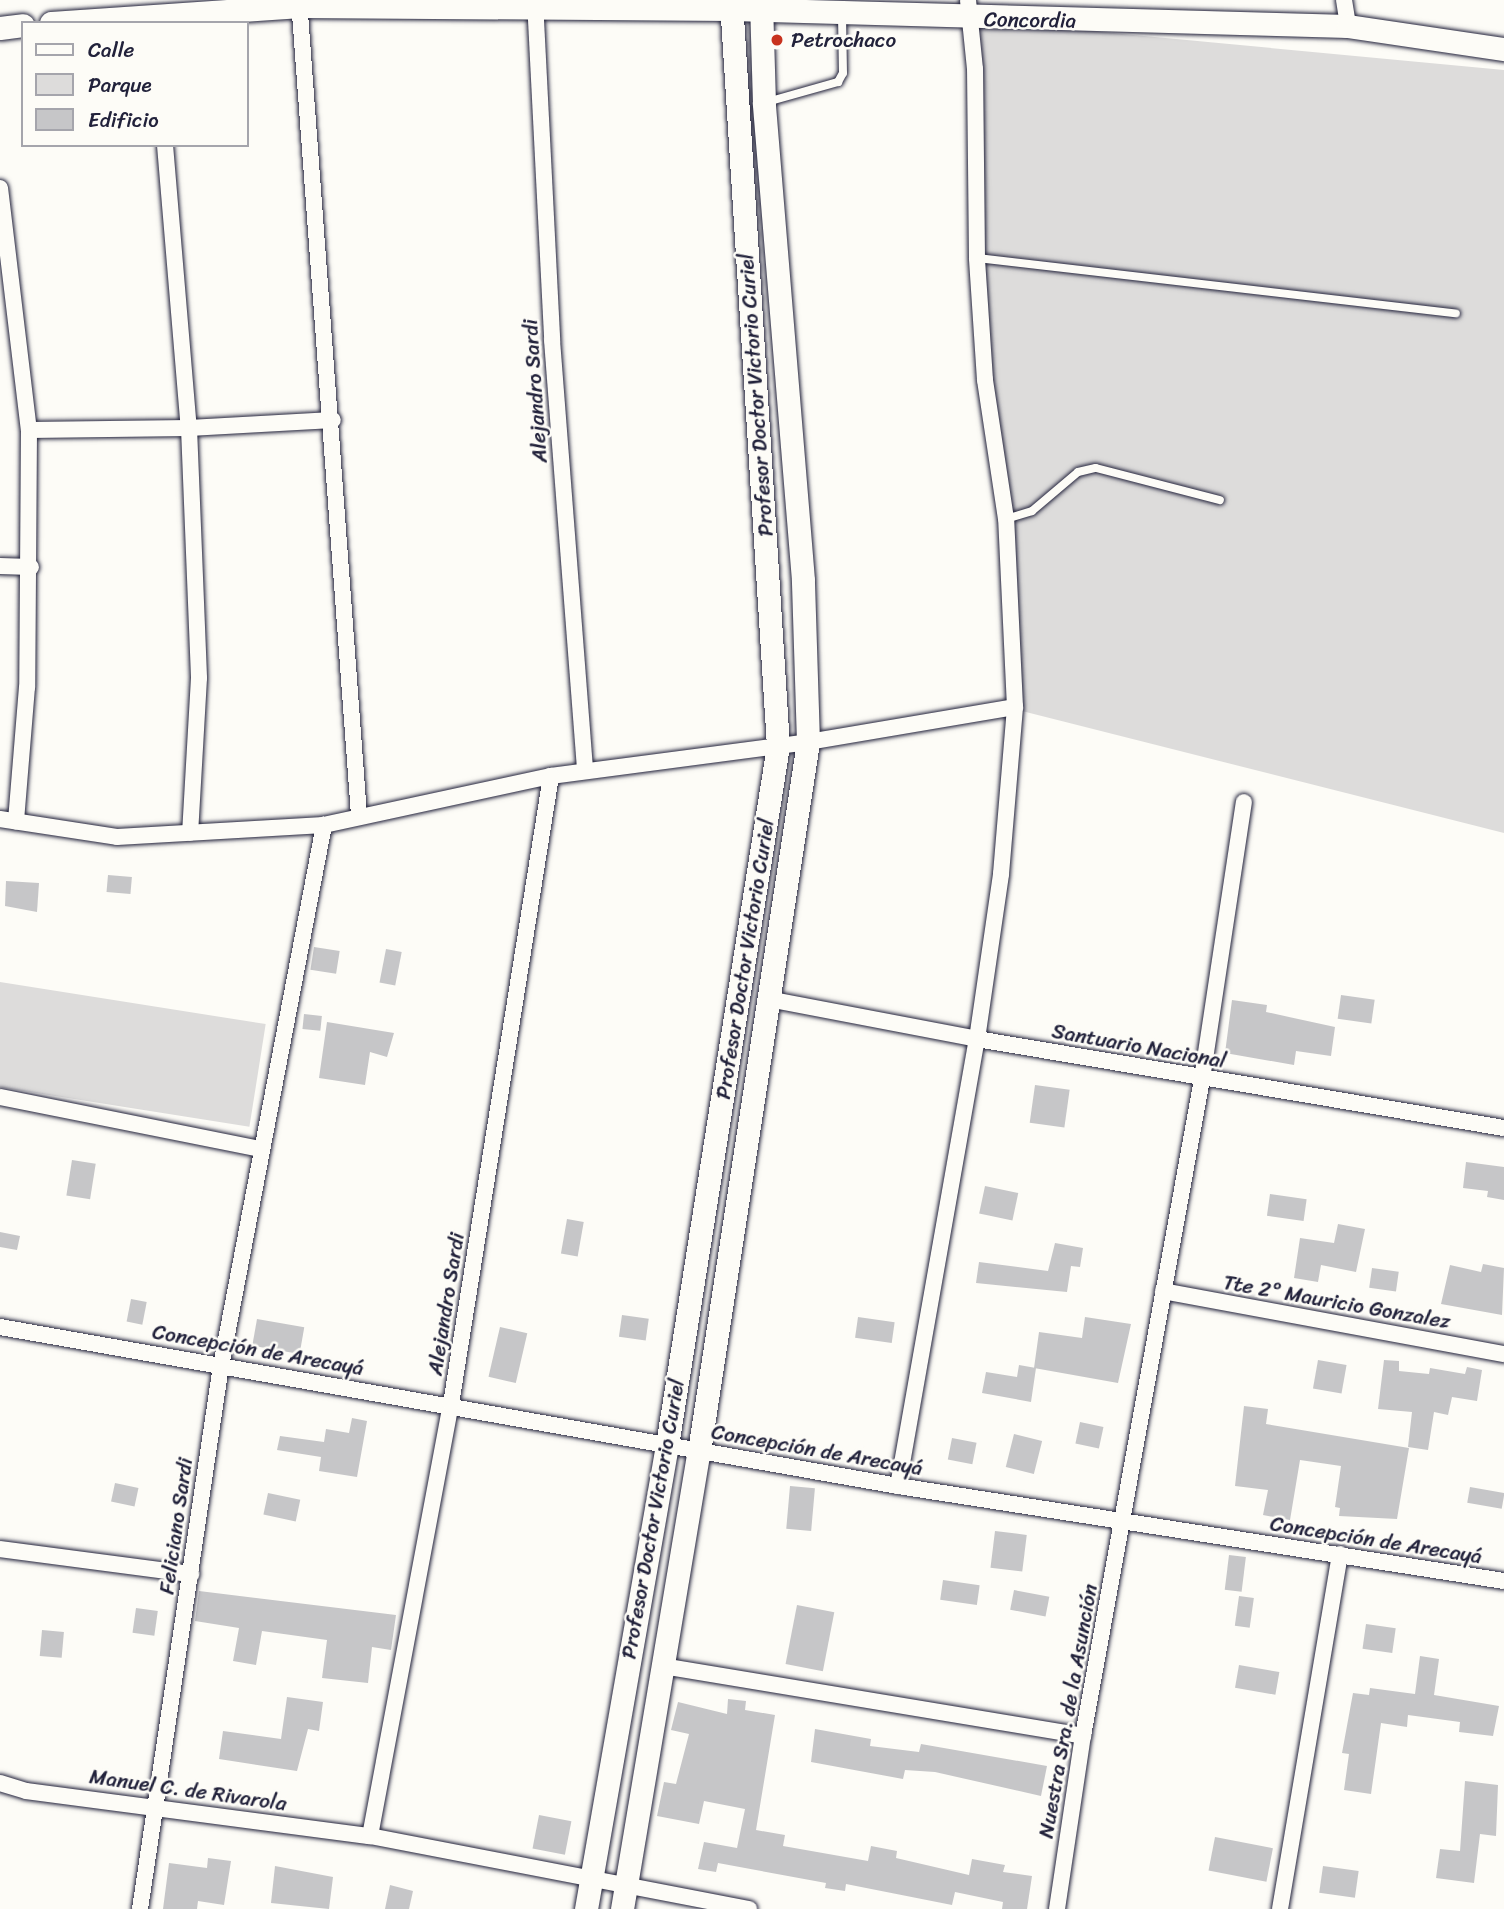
<!DOCTYPE html>
<meta charset="utf-8">
<style>
body{margin:0}
#map{position:relative;width:1504px;height:1909px;overflow:hidden;background:#fdfcf7;font-family:Sriracha,sans-serif}
div>[style]{position:absolute}
.green>*{inset:0;background:#dddcdb;transform-origin:0 0}
.building>*{inset:0;background:#c6c6c8;transform-origin:0 0}
.roads{filter:drop-shadow(0 0 2px #22223b) drop-shadow(0 0 2px #22223b)}
.lane>*{height:8px;margin:-4px;padding:0 4px;transform-origin:4px;border-radius:4px;background:#fdfcf7}
.street>*{height:16px;margin:-8px;padding:0 8px;transform-origin:8px;border-radius:8px;background:#fdfcf7}
.secondary>*{height:23px;margin:-11.5px;padding:0 11.5px;transform-origin:11.5px;border-radius:11.5px;background:#fdfcf7}
.dots>*{width:19px;height:19px;translate:-50% -50%;box-sizing:border-box;border:4px solid #fdfcf7;border-radius:50%}
span{translate:-50% -50%;white-space:nowrap;text-align:center;line-height:1.15;-webkit-text-stroke:5px #fdfcf7;paint-order:stroke}
.street-label{font-size:21px;color:#22223b}
.poi-label{font-size:21px;color:#22223b}
.left{translate:0 -50%;text-align:left}
.legend{position:absolute;left:21px;top:21px;width:228px;height:126px;box-sizing:border-box;background:#fdfcf7;border:2px solid #a5a5ac;margin:0;padding:9px 12px;list-style:none;font-size:21px;color:#22223b}
.legend li{display:flex;align-items:center;gap:14px;height:35px}
.legend b{width:35px;border:2px solid #a5a5ac}
</style>
<div id="map">
<div class="green">
<i style="clip-path:polygon(964px 19px,1504px 70px,1504px 833px,1018px 710px)"></i>
<i style="left:0;top:982px;width:269px;height:104px;rotate:9deg"></i>
</div>
<div class="building">
<i style="left:108px;top:875px;width:24px;height:17px;rotate:5deg"></i>
<i style="clip-path:polygon(6px 881px,39px 883px,37px 912px,5px 906px)"></i>
<i style="left:314px;top:947px;width:26px;height:23px;rotate:9deg"></i>
<i style="left:386px;top:949px;width:16px;height:34px;rotate:11deg"></i>
<i style="left:1341px;top:995px;width:34px;height:24px;rotate:8deg"></i>
<i style="clip-path:polygon(1232px 1000px,1267px 1005px,1266px 1012px,1335px 1027px,1331px 1056px,1296px 1051px,1294px 1065px,1225px 1053px)"></i>
<i style="left:304px;top:1014px;width:18px;height:15px;rotate:6deg"></i>
<i style="clip-path:polygon(327px 1022px,394px 1033px,387px 1057px,370px 1052px,365px 1085px,319px 1078px)"></i>
<i style="left:1035px;top:1085px;width:35px;height:38px;rotate:8deg"></i>
<i style="left:72px;top:1160px;width:24px;height:36px;rotate:9deg"></i>
<i style="clip-path:polygon(1466px 1162px,1504px 1167px,1504px 1200px,1487px 1197px,1488px 1191px,1463px 1188px)"></i>
<i style="left:985px;top:1186px;width:34px;height:28px;rotate:12deg"></i>
<i style="left:1270px;top:1194px;width:37px;height:22px;rotate:8deg"></i>
<i style="left:567px;top:1219px;width:17px;height:35px;rotate:10deg"></i>
<i style="clip-path:polygon(1338px 1224px,1365px 1229px,1356px 1272px,1321px 1265px,1318px 1282px,1294px 1278px,1300px 1238px,1334px 1243px)"></i>
<i style="clip-path:polygon(0 1232px,20px 1236px,17px 1250px,0 1247px)"></i>
<i style="clip-path:polygon(1055px 1243px,1083px 1248px,1080px 1267px,1071px 1266px,1067px 1292px,976px 1283px,979px 1262px,1048px 1271px)"></i>
<i style="clip-path:polygon(1483px 1264px,1504px 1268px,1502px 1315px,1441px 1304px,1450px 1265px,1481px 1272px)"></i>
<i style="left:1372px;top:1268px;width:27px;height:20px;rotate:8deg"></i>
<i style="left:131px;top:1299px;width:16px;height:23px;rotate:11deg"></i>
<i style="left:622px;top:1315px;width:27px;height:22px;rotate:8deg"></i>
<i style="left:858px;top:1317px;width:37px;height:21px;rotate:8deg"></i>
<i style="clip-path:polygon(1085px 1317px,1131px 1324px,1118px 1383px,1034px 1368px,1039px 1332px,1082px 1338px)"></i>
<i style="left:257px;top:1319px;width:48px;height:27px;rotate:10deg"></i>
<i style="left:500px;top:1327px;width:28px;height:51px;rotate:13deg"></i>
<i style="left:1318px;top:1360px;width:29px;height:29px;rotate:10deg"></i>
<i style="clip-path:polygon(1384px 1360px,1399px 1361px,1399px 1371px,1429px 1374px,1430px 1368px,1465px 1374px,1467px 1367px,1482px 1370px,1477px 1401px,1452px 1397px,1448px 1415px,1434px 1412px,1428px 1450px,1408px 1447px,1412px 1412px,1378px 1409px)"></i>
<i style="clip-path:polygon(1019px 1365px,1036px 1368px,1031px 1402px,982px 1393px,986px 1372px,1017px 1377px)"></i>
<i style="clip-path:polygon(1244px 1406px,1268px 1409px,1266px 1424px,1409px 1448px,1397px 1519px,1339px 1516px,1340px 1508px,1335px 1507px,1341px 1466px,1300px 1460px,1290px 1520px,1263px 1515px,1268px 1490px,1235px 1486px)"></i>
<i style="clip-path:polygon(352px 1418px,367px 1421px,357px 1477px,319px 1471px,321px 1457px,277px 1450px,280px 1436px,324px 1442px,326px 1429px,349px 1433px)"></i>
<i style="left:1080px;top:1422px;width:24px;height:22px;rotate:12deg"></i>
<i style="left:1014px;top:1434px;width:29px;height:34px;rotate:14deg"></i>
<i style="left:952px;top:1438px;width:25px;height:22px;rotate:11deg"></i>
<i style="left:115px;top:1483px;width:24px;height:19px;rotate:12deg"></i>
<i style="left:790px;top:1486px;width:25px;height:43px;rotate:5deg"></i>
<i style="left:1470px;top:1487px;width:35px;height:16px;rotate:10deg"></i>
<i style="left:268px;top:1493px;width:33px;height:22px;rotate:12deg"></i>
<i style="left:995px;top:1531px;width:32px;height:37px;rotate:7deg"></i>
<i style="left:1229px;top:1555px;width:17px;height:35px;rotate:7deg"></i>
<i style="left:943px;top:1580px;width:37px;height:20px;rotate:8deg"></i>
<i style="left:1014px;top:1590px;width:36px;height:20px;rotate:11deg"></i>
<i style="clip-path:polygon(199px 1591px,396px 1615px,391px 1650px,372px 1647px,368px 1683px,322px 1678px,327px 1640px,262px 1631px,256px 1665px,233px 1661px,239px 1628px,195px 1621px)"></i>
<i style="left:1239px;top:1596px;width:15px;height:30px;rotate:8deg"></i>
<i style="left:797px;top:1605px;width:38px;height:60px;rotate:11deg"></i>
<i style="left:136px;top:1608px;width:22px;height:25px;rotate:8deg"></i>
<i style="left:1366px;top:1624px;width:30px;height:25px;rotate:8deg"></i>
<i style="left:42px;top:1630px;width:22px;height:26px;rotate:5deg"></i>
<i style="clip-path:polygon(1420px 1656px,1439px 1659px,1434px 1695px,1499px 1706px,1493px 1736px,1459px 1732px,1460px 1722px,1408px 1715px,1407px 1727px,1381px 1723px,1371px 1794px,1344px 1790px,1349px 1754px,1342px 1753px,1353px 1693px,1369px 1695px,1370px 1688px,1415px 1694px)"></i>
<i style="left:1239px;top:1665px;width:41px;height:23px;rotate:10deg"></i>
<i style="clip-path:polygon(287px 1697px,323px 1702px,319px 1731px,308px 1729px,297px 1771px,219px 1759px,223px 1731px,281px 1739px)"></i>
<i style="clip-path:polygon(728px 1699px,746px 1701px,745px 1710px,775px 1715px,756px 1830px,785px 1835px,783px 1846px,868px 1861px,871px 1846px,897px 1851px,896px 1858px,969px 1875px,972px 1859px,1005px 1865px,1003px 1872px,1032px 1876px,1027px 1909px,1002px 1909px,1003px 1902px,955px 1892px,952px 1905px,846px 1884px,845px 1891px,825px 1888px,826px 1883px,718px 1863px,716px 1872px,698px 1869px,704px 1842px,737px 1848px,745px 1809px,704px 1801px,699px 1824px,657px 1816px,664px 1782px,676px 1784px,689px 1734px,671px 1730px,678px 1702px,727px 1714px)"></i>
<i style="clip-path:polygon(815px 1729px,871px 1739px,870px 1746px,919px 1752px,921px 1744px,1047px 1766px,1041px 1796px,935px 1772px,905px 1770px,903px 1779px,811px 1762px)"></i>
<i style="clip-path:polygon(1465px 1781px,1498px 1785px,1496px 1836px,1480px 1834px,1474px 1883px,1436px 1878px,1440px 1849px,1460px 1851px)"></i>
<i style="left:539px;top:1815px;width:33px;height:34px;rotate:11deg"></i>
<i style="left:1215px;top:1837px;width:59px;height:34px;rotate:11deg"></i>
<i style="clip-path:polygon(208px 1858px,231px 1861px,224px 1905px,198px 1901px,197px 1909px,163px 1909px,169px 1863px,207px 1868px)"></i>
<i style="clip-path:polygon(275px 1866px,333px 1877px,329px 1909px,271px 1903px)"></i>
<i style="left:1323px;top:1866px;width:36px;height:27px;rotate:8deg"></i>
<i style="clip-path:polygon(390px 1885px,413px 1891px,409px 1909px,385px 1909px)"></i>
</div>
<div class="roads">
<div class="lane">
<i style="left:767px;top:102px;width:74px;rotate:-15.7deg"></i>
<i style="left:838px;top:82px;width:10px;rotate:-61deg"></i>
<i style="left:843px;top:73px;width:59px;rotate:-91deg"></i>
<i style="left:977px;top:258px;width:482px;rotate:6.6deg"></i>
<i style="left:1006px;top:519px;width:27px;rotate:-17deg"></i>
<i style="left:1032px;top:511px;width:60px;rotate:-40.3deg"></i>
<i style="left:1078px;top:472px;width:18px;rotate:-13deg"></i>
<i style="left:1096px;top:468px;width:128px;rotate:14.5deg"></i>
</div>
<div class="street">
<i style="left:299px;top:0;width:818px;rotate:85.79deg"></i>
<i style="left:535px;top:0;width:340px;rotate:87.1deg"></i>
<i style="left:552px;top:340px;width:432px;rotate:85.6deg"></i>
<i style="left:1344px;top:0;width:26px;rotate:81deg"></i>
<i style="left:165px;top:145px;width:284px;rotate:85.2deg"></i>
<i style="left:189px;top:428px;width:250px;rotate:87.7deg"></i>
<i style="left:199px;top:678px;width:155px;rotate:93.3deg"></i>
<i style="left:0;top:188px;width:244px;rotate:83.2deg"></i>
<i style="left:29px;top:430px;width:257px;rotate:90.4deg"></i>
<i style="left:27px;top:687px;width:135px;rotate:94.7deg"></i>
<i style="left:29px;top:430px;width:160px;rotate:-0.7deg"></i>
<i style="left:189px;top:428px;width:144px;rotate:-3.2deg"></i>
<i style="left:0;top:566px;width:31px;rotate:2deg"></i>
<i style="left:0;top:819px;width:118px;rotate:8.7deg"></i>
<i style="left:117px;top:837px;width:207px;rotate:-3.3deg"></i>
<i style="left:324px;top:825px;width:232px;rotate:-12.2deg"></i>
<i style="left:551px;top:776px;width:259px;rotate:-7.5deg"></i>
<i style="left:808px;top:742px;width:210px;rotate:-9.6deg"></i>
<i style="left:768px;top:999px;width:213px;rotate:10.8deg"></i>
<i style="left:977px;top:1039px;width:534px;rotate:9.59deg"></i>
<i style="left:0;top:1097px;width:265px;rotate:11.3deg"></i>
<i style="left:1163px;top:1291px;width:347px;rotate:10.5deg"></i>
<i style="left:0;top:1327px;width:912px;rotate:10.04deg"></i>
<i style="left:898px;top:1486px;width:613px;rotate:8.91deg"></i>
<i style="left:898px;top:1486px;width:454px;rotate:-80deg"></i>
<i style="left:977px;top:1039px;width:167px;rotate:-81.7deg"></i>
<i style="left:1001px;top:874px;width:168px;rotate:-85.2deg"></i>
<i style="left:1015px;top:707px;width:188px;rotate:-92.7deg"></i>
<i style="left:1006px;top:519px;width:141px;rotate:-98.6deg"></i>
<i style="left:985px;top:380px;width:122px;rotate:-93.8deg"></i>
<i style="left:977px;top:258px;width:189px;rotate:-90.6deg"></i>
<i style="left:975px;top:69px;width:69px;rotate:-95.8deg"></i>
<i style="left:0;top:1549px;width:193px;rotate:7.5deg"></i>
<i style="left:662px;top:1666px;width:427px;rotate:9.4deg"></i>
<i style="left:0;top:1783px;width:27px;rotate:17deg"></i>
<i style="left:26px;top:1791px;width:347px;rotate:7.5deg"></i>
<i style="left:370px;top:1836px;width:386px;rotate:10.9deg"></i>
<i style="left:370px;top:1836px;width:440px;rotate:-79.4deg"></i>
<i style="left:451px;top:1404px;width:636px;rotate:-80.95deg"></i>
<i style="left:140px;top:1909px;width:549px;rotate:-81.52deg"></i>
<i style="left:221px;top:1366px;width:551px;rotate:-79.22deg"></i>
<i style="left:1057px;top:1909px;width:175px;rotate:-81.5deg"></i>
<i style="left:1083px;top:1736px;width:668px;rotate:-79.73deg"></i>
<i style="left:1202px;top:1079px;width:280px;rotate:-81.4deg"></i>
<i style="left:1280px;top:1909px;width:360px;rotate:-80.4deg"></i>
</div>
<div class="secondary">
<i style="left:51px;top:23px;width:250px;rotate:-3.9deg"></i>
<i style="left:300px;top:6px;width:432px;rotate:0.4deg"></i>
<i style="left:732px;top:9px;width:616px;rotate:1.58deg"></i>
<i style="left:1348px;top:26px;width:158px;rotate:8.4deg"></i>
<i style="left:0;top:28px;width:23px;rotate:-7deg"></i>
<i style="left:586px;top:1909px;width:471px;rotate:-80.1deg"></i>
<i style="left:667px;top:1445px;width:708px;rotate:-80.98deg"></i>
<i style="left:778px;top:746px;width:747px;rotate:-93.61deg"></i>
<i style="left:622px;top:1909px;width:464px;rotate:-80.5deg"></i>
<i style="left:699px;top:1451px;width:717px;rotate:-81.26deg"></i>
<i style="left:808px;top:742px;width:162px;rotate:-91.8deg"></i>
<i style="left:803px;top:580px;width:479px;rotate:-94.7deg"></i>
<i style="left:764px;top:103px;width:103px;rotate:-91.7deg"></i>
</div>
</div>
<div class="dots">
<i style="left:777px;top:40px;background:#c8321e"></i>
</div>
<div class="street-label">
<span style="left:1030px;top:20px;rotate:1deg">Concordia</span>
<span style="left:535px;top:391px;rotate:-94deg">Alejandro Sardi</span>
<span style="left:756px;top:395px;rotate:-94deg">Profesor Doctor Victorio Curiel</span>
<span style="left:745px;top:959px;rotate:-81deg">Profesor Doctor Victorio Curiel</span>
<span style="left:1139px;top:1046px;rotate:10deg">Santuario Nacional</span>
<span style="left:1337px;top:1302px;rotate:10deg">Tte 2° Mauricio Gonzalez</span>
<span style="left:446px;top:1304px;rotate:-81deg">Alejandro Sardi</span>
<span style="left:258px;top:1350px;rotate:10deg">Concepción de Arecayá</span>
<span style="left:817px;top:1450px;rotate:10deg">Concepción de Arecayá</span>
<span style="left:653px;top:1519px;rotate:-80deg">Profesor Doctor Victorio Curiel</span>
<span style="left:176px;top:1526px;rotate:-82deg">Feliciano Sardi</span>
<span style="left:1376px;top:1540px;rotate:9deg">Concepción de Arecayá</span>
<span style="left:1068px;top:1711px;rotate:-80deg">Nuestra Sra. de la Asunción</span>
<span style="left:188px;top:1790px;rotate:8deg">Manuel C. de Rivarola</span>
</div>
<div class="poi-label">
<span class="left" style="left:791px;top:40px">Petrochaco</span>
</div>
<ul class="legend">
<li><b style="height:9px;background:#fdfcf7"></b>Calle</li>
<li><b style="height:19px;background:#dddcdb"></b>Parque</li>
<li><b style="height:19px;background:#c6c6c8"></b>Edificio</li>
</ul>
</div>
